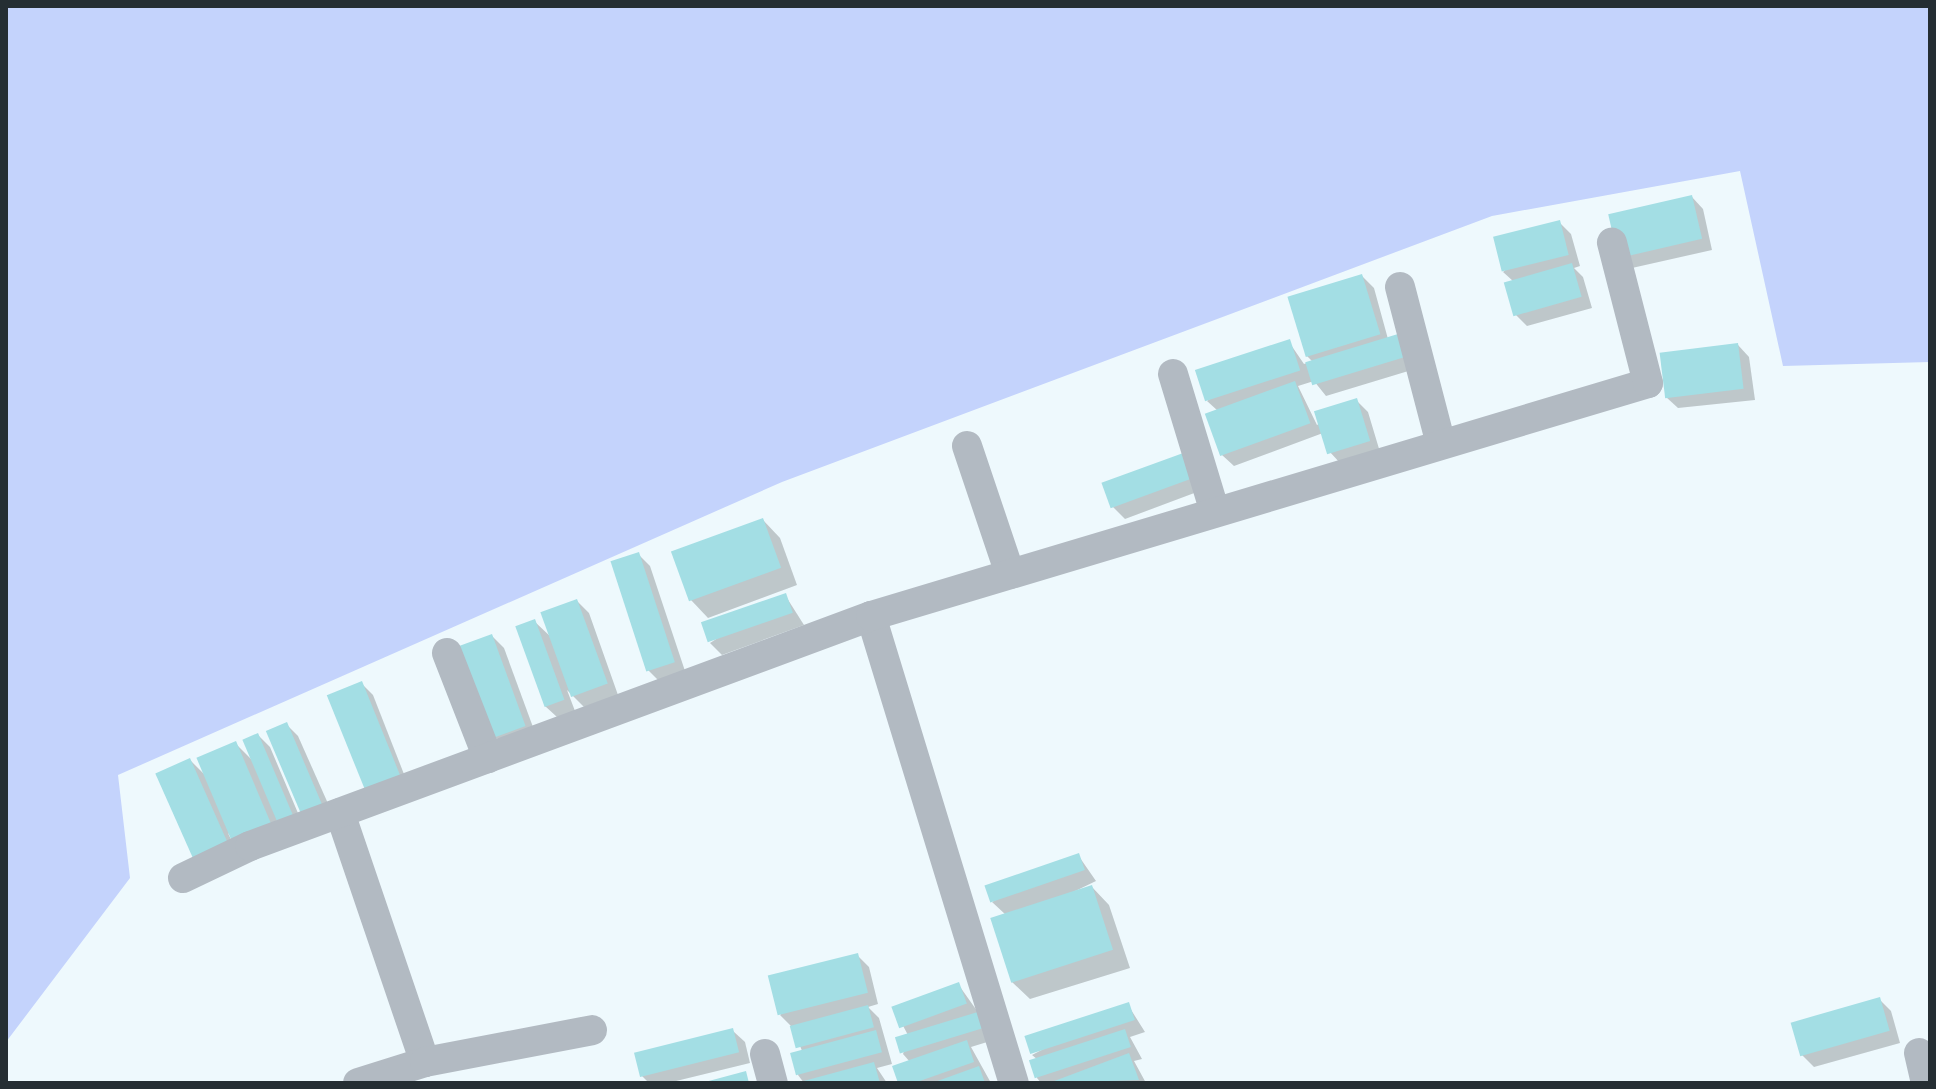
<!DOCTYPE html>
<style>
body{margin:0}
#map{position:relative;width:1936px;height:1089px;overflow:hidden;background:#eef9fd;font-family:"Noto Sans",sans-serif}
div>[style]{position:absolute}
.water>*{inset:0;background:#c4d3fc}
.shadow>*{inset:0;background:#0003}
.building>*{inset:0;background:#a3dee4;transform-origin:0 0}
.minor>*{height:30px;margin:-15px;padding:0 15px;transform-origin:15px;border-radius:15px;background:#b2bac2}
span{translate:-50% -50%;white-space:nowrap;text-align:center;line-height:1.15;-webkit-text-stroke:8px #fff;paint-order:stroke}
.frame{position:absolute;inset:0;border:8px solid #252e33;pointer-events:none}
</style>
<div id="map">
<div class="water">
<i style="clip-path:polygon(6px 6px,1930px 6px,1930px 362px,1783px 366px,1740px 171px,1492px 216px,782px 482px,118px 775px,130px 878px,6px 1042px)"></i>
</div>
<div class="shadow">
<i style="clip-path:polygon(1692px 197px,1703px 209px,1712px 250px,1632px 268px,1620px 257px)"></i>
<i style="clip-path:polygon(1560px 223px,1571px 234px,1580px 266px,1574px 268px,1583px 277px,1592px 308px,1527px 326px,1515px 314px,1513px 281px,1503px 272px)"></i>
<i style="clip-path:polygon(1362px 276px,1374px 288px,1388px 339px,1415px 369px,1326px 396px,1314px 381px,1298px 386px,1317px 425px,1356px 400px,1368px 412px,1380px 452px,1340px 463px,1329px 451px,1323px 433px,1234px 466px,1222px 455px,1218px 411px,1207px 401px,1289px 342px,1304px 364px,1312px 361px,1306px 355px)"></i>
<i style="clip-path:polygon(1738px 345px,1749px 357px,1755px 400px,1678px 408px,1666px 397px)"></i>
<i style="clip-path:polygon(1185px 454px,1205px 489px,1125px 519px,1113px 507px)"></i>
<i style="clip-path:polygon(763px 520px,780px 538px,797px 585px,708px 618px,691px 600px,673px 553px)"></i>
<i style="clip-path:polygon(638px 554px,650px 566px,686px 674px,660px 682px,648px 670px)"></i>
<i style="clip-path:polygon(785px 595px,804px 625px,722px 655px,710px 643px)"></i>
<i style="clip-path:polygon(577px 601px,589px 613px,618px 695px,584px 707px,567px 690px,575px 711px,557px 717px,545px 706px,534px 621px,552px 638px)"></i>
<i style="clip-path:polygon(492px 636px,504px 648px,537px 738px,487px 739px)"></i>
<i style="clip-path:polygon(361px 683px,373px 695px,411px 792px,378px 805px)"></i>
<i style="clip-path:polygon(286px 724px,298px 736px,334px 817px,316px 825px)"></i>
<i style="clip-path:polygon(258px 735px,270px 747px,306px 832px,293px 838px,276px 820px,282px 835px,246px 851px,228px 833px,238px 855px,205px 869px,190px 760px,207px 777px,235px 743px,253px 761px)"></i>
<i style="clip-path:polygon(1078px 855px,1096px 881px,1067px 895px,1092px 887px,1109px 905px,1130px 968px,1030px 999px,1012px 982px,1006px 915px,992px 902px)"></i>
<i style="clip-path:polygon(857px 955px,869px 967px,878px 1004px,868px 1007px,879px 1018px,892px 1064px,877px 1068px,887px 1083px,804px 1083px,798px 1075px,803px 1053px,792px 1027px,780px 1015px)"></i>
<i style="clip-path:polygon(958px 984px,997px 1039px,971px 1047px,991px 1083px,900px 1083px,910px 1062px,903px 1054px,909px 1037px,893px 1007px)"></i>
<i style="clip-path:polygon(1879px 999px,1891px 1011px,1900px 1043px,1814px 1067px,1802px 1055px)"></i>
<i style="clip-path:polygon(1128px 1005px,1145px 1032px,1130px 1037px,1142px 1059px,1134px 1061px,1146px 1083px,1041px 1083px,1037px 1078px,1038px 1060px,1032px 1055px)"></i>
<i style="clip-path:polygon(733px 1031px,745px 1042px,750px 1063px,668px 1083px,649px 1083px,641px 1075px)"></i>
</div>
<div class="building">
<i style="left:1692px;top:195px;width:45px;height:86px;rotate:77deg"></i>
<i style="left:1560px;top:220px;width:36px;height:69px;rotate:76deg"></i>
<i style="left:1572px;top:263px;width:35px;height:71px;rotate:74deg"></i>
<i style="left:1362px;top:274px;width:63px;height:78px;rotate:73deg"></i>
<i style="left:1398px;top:334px;width:24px;height:97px;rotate:73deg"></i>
<i style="left:1290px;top:339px;width:33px;height:100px;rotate:72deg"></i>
<i style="left:1738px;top:343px;width:46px;height:79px;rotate:83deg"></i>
<i style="left:1295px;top:381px;width:45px;height:96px;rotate:70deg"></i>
<i style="left:1357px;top:398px;width:45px;height:45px;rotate:73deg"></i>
<i style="left:1186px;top:452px;width:27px;height:90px;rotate:70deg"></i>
<i style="left:763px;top:518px;width:53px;height:98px;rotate:70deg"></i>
<i style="left:639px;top:552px;width:116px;height:30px;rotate:72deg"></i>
<i style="left:786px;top:593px;width:21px;height:90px;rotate:71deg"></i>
<i style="left:577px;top:599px;width:90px;height:39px;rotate:70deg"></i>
<i style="left:535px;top:619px;width:86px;height:21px;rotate:70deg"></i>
<i style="left:492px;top:634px;width:98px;height:43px;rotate:70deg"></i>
<i style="left:362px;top:681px;width:106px;height:38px;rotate:68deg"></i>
<i style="left:287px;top:722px;width:90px;height:23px;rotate:67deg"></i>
<i style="left:258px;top:733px;width:96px;height:17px;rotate:67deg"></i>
<i style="left:236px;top:741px;width:89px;height:43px;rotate:67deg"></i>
<i style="left:190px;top:758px;width:93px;height:38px;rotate:66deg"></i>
<i style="left:1079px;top:853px;width:18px;height:100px;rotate:71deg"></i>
<i style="left:1092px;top:885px;width:68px;height:107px;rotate:72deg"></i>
<i style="left:858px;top:953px;width:41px;height:93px;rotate:76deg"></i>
<i style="left:959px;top:982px;width:23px;height:72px;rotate:70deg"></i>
<i style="left:1880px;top:997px;width:35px;height:93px;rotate:74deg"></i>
<i style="left:1129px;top:1002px;width:19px;height:110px;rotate:72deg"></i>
<i style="left:868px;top:1005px;width:23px;height:81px;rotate:75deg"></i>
<i style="left:981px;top:1011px;width:17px;height:90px;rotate:73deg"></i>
<i style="left:733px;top:1028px;width:25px;height:102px;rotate:76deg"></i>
<i style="left:1125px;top:1029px;width:19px;height:101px;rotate:72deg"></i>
<i style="left:876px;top:1030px;width:23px;height:89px;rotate:75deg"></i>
<i style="clip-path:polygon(967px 1040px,974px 1062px,914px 1083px,898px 1083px,892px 1066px)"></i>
<i style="clip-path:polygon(1129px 1053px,1139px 1080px,1049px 1083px)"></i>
<i style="clip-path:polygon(874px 1062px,880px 1083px,800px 1083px,800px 1082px)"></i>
<i style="clip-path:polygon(979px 1066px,985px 1083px,932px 1083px)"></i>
<i style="clip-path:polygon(746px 1071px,749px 1083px,705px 1083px,705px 1082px)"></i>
</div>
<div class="minor">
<i style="left:1400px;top:287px;width:162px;rotate:75.4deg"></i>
<i style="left:1173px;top:374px;width:144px;rotate:73.1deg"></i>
<i style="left:967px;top:446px;width:135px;rotate:71.4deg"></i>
<i style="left:871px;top:616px;width:488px;rotate:73deg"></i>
<i style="left:447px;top:653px;width:113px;rotate:68.7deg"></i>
<i style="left:340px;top:813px;width:263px;rotate:71.2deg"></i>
<i style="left:183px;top:878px;width:74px;rotate:-25.5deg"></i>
<i style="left:250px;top:846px;width:662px;rotate:-20.32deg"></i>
<i style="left:871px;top:616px;width:811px;rotate:-16.69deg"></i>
<i style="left:1648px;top:383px;width:145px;rotate:-104.4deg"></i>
<i style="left:1919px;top:1053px;width:31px;rotate:77deg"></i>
<i style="left:765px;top:1054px;width:30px;rotate:75deg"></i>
<i style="left:358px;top:1083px;width:70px;rotate:-17.4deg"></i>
<i style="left:425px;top:1062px;width:170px;rotate:-10.8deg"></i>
</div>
<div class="frame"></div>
</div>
